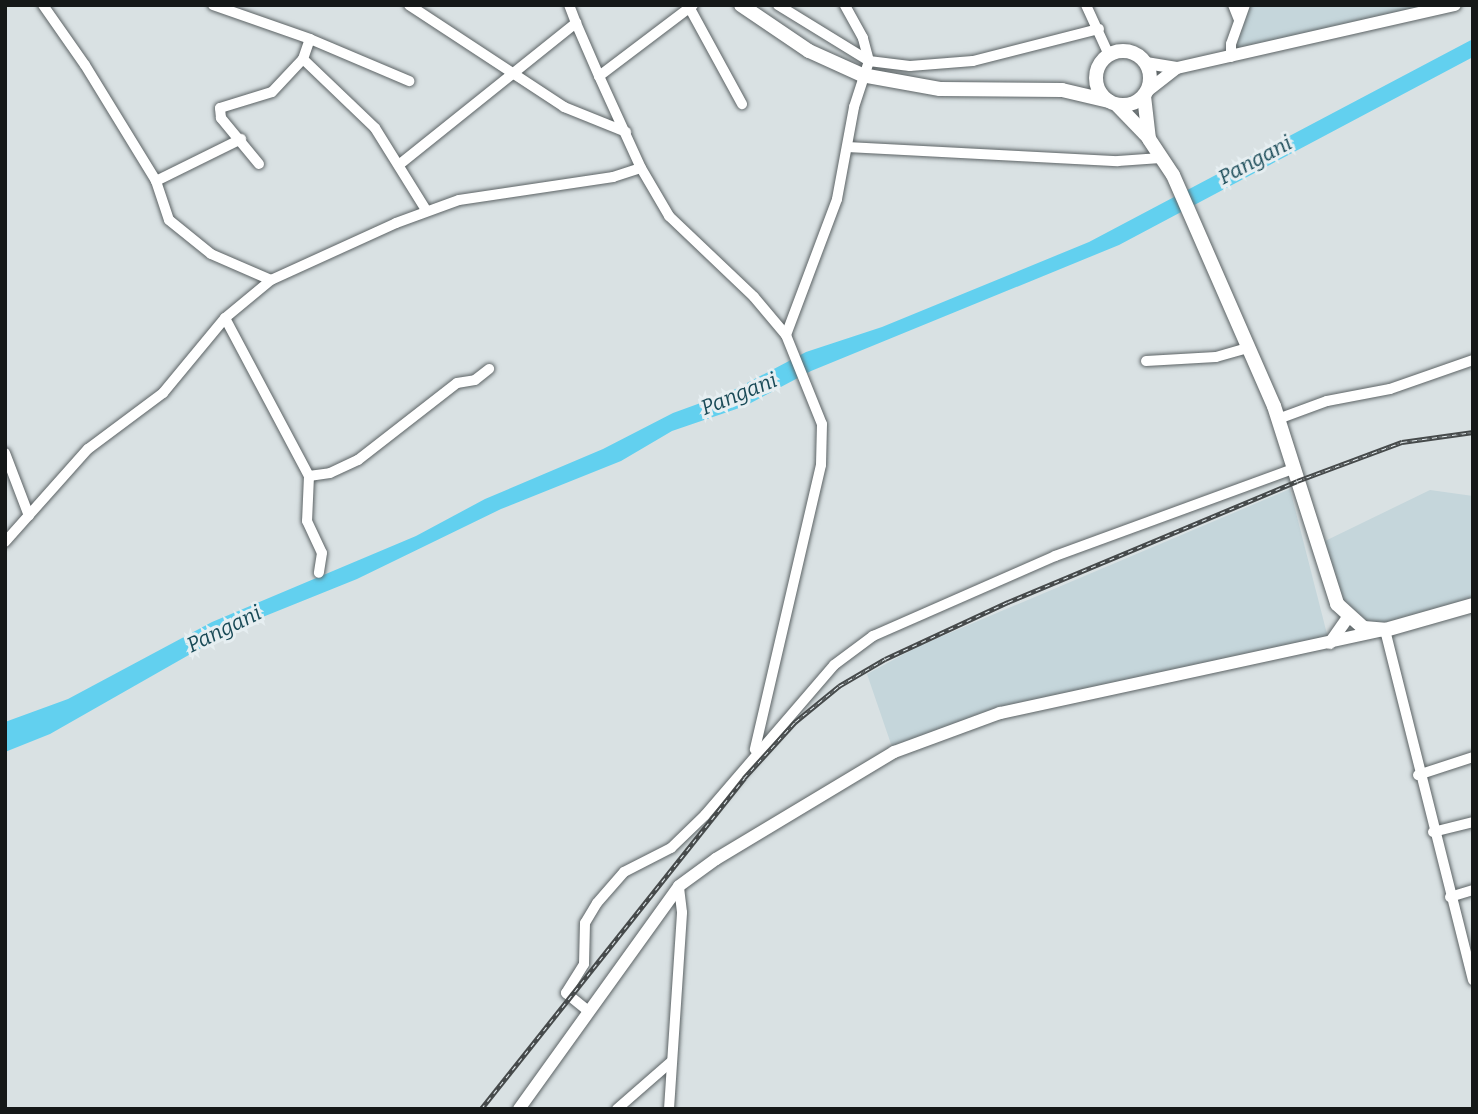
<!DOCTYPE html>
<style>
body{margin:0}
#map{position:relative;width:1478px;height:1114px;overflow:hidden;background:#d9e1e3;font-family:Bitter,serif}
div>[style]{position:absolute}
.built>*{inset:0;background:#c5d6db}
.water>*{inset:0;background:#62d0ef}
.roads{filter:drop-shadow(0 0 2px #5c6365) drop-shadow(0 0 2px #5c6365)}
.minor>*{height:10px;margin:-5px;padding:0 5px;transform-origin:5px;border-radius:5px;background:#fff}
.major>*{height:12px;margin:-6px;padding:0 6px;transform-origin:6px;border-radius:6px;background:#fff}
.highway>*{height:14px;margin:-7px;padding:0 7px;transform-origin:7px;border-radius:7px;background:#fff}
.highway>.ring{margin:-7px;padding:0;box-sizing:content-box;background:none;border:14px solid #fff;border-radius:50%}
.rail>*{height:4.5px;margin-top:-2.25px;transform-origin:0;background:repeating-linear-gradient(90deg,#e6eef1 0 5px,#464a4b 0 10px);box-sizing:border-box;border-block:2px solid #464a4b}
span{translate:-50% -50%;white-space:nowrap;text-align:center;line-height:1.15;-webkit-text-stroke:6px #e6eef1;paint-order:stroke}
.water-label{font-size:21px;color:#184956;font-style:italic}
.frame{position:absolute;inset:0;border:7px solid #151818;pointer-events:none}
</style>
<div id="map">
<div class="built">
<i style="clip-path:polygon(1250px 5px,1436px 5px,1235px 51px)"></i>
<i style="clip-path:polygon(1290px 489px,1328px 638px,999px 708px,892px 747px,867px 674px,919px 646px)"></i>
<i style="clip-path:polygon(1430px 490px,1473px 496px,1473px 598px,1384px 623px,1367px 621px,1343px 600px,1323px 542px)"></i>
</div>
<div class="water">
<i style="clip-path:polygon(1473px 39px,1473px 57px,1119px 245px,811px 371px,745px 406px,672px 431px,621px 461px,501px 509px,357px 579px,238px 627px,50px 734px,5px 752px,5px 722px,68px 699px,212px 622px,416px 536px,485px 499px,603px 449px,673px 413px,728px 393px,806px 352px,882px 327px,1089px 242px)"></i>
</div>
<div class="roads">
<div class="minor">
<i style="left:43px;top:5px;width:73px;rotate:55deg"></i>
<i style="left:85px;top:65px;width:136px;rotate:58.5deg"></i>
<i style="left:156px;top:181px;width:41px;rotate:71.6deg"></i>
<i style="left:169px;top:220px;width:54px;rotate:39deg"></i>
<i style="left:211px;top:254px;width:65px;rotate:23.4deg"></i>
<i style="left:213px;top:5px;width:103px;rotate:19.3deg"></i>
<i style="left:310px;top:39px;width:108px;rotate:23deg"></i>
<i style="left:409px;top:5px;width:186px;rotate:33.3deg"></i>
<i style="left:564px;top:107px;width:67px;rotate:22deg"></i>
<i style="left:688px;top:5px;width:113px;rotate:61.4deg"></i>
<i style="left:693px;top:5px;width:118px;rotate:142.9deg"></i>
<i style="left:599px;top:76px;width:101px;rotate:65.5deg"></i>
<i style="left:641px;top:168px;width:56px;rotate:59.7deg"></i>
<i style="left:669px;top:216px;width:117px;rotate:43.6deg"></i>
<i style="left:754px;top:297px;width:50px;rotate:49.9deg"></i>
<i style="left:786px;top:335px;width:96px;rotate:68deg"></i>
<i style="left:822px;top:424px;width:41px;rotate:91.4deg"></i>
<i style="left:821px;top:465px;width:292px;rotate:103.1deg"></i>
<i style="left:778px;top:5px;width:107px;rotate:31.6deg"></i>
<i style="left:869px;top:61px;width:41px;rotate:7deg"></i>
<i style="left:910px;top:66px;width:63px;rotate:-4.5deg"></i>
<i style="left:973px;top:61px;width:130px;rotate:-14.3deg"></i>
<i style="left:1086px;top:5px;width:55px;rotate:65.3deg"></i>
<i style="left:1233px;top:5px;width:16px;rotate:68deg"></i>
<i style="left:576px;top:23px;width:58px;rotate:66.5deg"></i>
<i style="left:1231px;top:57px;width:13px;rotate:-90deg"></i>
<i style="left:1231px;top:44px;width:41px;rotate:-70.3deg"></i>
<i style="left:303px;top:59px;width:100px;rotate:43.8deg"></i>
<i style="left:375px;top:128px;width:97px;rotate:58.1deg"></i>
<i style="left:847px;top:147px;width:271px;rotate:3deg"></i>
<i style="left:1118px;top:161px;width:39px;rotate:-4deg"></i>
<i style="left:259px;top:164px;width:60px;rotate:-129.6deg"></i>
<i style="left:221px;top:118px;width:10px;rotate:-96deg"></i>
<i style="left:220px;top:108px;width:54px;rotate:-17.1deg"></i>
<i style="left:272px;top:92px;width:45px;rotate:-46.8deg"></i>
<i style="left:303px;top:59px;width:21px;rotate:-71deg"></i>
<i style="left:400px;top:164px;width:226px;rotate:-38.7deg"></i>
<i style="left:576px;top:23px;width:19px;rotate:-111deg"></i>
<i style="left:156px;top:181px;width:95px;rotate:-26.3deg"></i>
<i style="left:225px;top:318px;width:179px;rotate:62deg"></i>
<i style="left:309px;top:476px;width:45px;rotate:92.5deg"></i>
<i style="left:307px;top:521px;width:35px;rotate:65deg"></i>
<i style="left:322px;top:553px;width:20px;rotate:99deg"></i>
<i style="left:786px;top:335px;width:145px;rotate:-69.4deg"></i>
<i style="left:837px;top:199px;width:94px;rotate:-79.5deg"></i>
<i style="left:854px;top:107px;width:48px;rotate:-71.9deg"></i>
<i style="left:869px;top:61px;width:24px;rotate:-105deg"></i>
<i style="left:863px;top:38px;width:38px;rotate:-119deg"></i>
<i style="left:1146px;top:361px;width:70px;rotate:-3.3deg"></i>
<i style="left:1216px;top:357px;width:35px;rotate:-16deg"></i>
<i style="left:1278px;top:419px;width:52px;rotate:-20.2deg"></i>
<i style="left:1327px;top:401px;width:64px;rotate:-10.8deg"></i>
<i style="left:1390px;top:389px;width:88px;rotate:-19.3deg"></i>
<i style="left:5px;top:453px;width:67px;rotate:69.1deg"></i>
<i style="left:309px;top:476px;width:21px;rotate:-8deg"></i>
<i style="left:330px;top:473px;width:31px;rotate:-25deg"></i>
<i style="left:358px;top:460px;width:125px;rotate:-37.9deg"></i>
<i style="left:457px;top:383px;width:18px;rotate:-9deg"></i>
<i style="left:475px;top:380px;width:18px;rotate:-38deg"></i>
<i style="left:5px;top:542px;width:125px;rotate:-48.3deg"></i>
<i style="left:88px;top:449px;width:94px;rotate:-36.7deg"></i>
<i style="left:163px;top:393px;width:97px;rotate:-50.4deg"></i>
<i style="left:225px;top:318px;width:60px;rotate:-39.6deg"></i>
<i style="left:271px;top:280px;width:137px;rotate:-24.5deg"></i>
<i style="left:396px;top:223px;width:67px;rotate:-20.1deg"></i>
<i style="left:459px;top:200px;width:156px;rotate:-8.5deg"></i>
<i style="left:613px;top:177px;width:29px;rotate:-18deg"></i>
<i style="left:1385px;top:630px;width:361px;rotate:75.9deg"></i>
<i style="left:1418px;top:775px;width:58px;rotate:-18.1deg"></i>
<i style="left:1433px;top:832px;width:41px;rotate:-14deg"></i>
<i style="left:1450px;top:897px;width:24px;rotate:-17deg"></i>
<i style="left:587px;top:1010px;width:27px;rotate:-141deg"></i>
<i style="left:566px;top:993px;width:34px;rotate:-58deg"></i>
<i style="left:584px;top:964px;width:41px;rotate:-88.6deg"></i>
<i style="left:585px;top:923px;width:23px;rotate:-59deg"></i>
<i style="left:597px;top:903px;width:41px;rotate:-48.9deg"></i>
<i style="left:624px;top:872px;width:53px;rotate:-27.1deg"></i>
<i style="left:671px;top:848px;width:47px;rotate:-44.1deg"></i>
<i style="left:705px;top:815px;width:198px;rotate:-49.3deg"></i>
<i style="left:834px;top:665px;width:49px;rotate:-36.6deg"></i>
<i style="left:873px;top:636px;width:199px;rotate:-23.7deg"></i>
<i style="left:1055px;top:556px;width:253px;rotate:-20.1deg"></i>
<i style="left:617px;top:1109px;width:73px;rotate:-41.1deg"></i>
<i style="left:669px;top:1109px;width:197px;rotate:-86.2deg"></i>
<i style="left:682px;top:912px;width:26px;rotate:-97deg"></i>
</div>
<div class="major">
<i style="left:1146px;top:63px;width:31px;rotate:9deg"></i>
<i style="left:1146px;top:92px;width:39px;rotate:-38deg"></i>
<i style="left:1177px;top:68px;width:285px;rotate:-12.8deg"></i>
<i style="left:1330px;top:643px;width:33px;rotate:-55deg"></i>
<i style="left:519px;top:1109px;width:274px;rotate:-54.3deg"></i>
<i style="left:679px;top:886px;width:46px;rotate:-36.1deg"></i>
<i style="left:716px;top:859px;width:208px;rotate:-31deg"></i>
<i style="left:894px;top:752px;width:113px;rotate:-20.2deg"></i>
<i style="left:1000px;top:713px;width:388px;rotate:-12.2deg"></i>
</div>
<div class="highway">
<i style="left:741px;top:5px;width:82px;rotate:34.1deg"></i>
<i style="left:809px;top:51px;width:58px;rotate:24.4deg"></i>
<i style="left:862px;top:75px;width:79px;rotate:10.2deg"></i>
<i style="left:940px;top:89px;width:122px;rotate:0.5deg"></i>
<i style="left:1062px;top:90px;width:48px;rotate:13.2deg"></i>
<i class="ring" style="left:1096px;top:51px;width:40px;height:40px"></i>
<i style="left:1144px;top:96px;width:43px;rotate:83.4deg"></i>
<i style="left:1149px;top:139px;width:43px;rotate:56.3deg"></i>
<i style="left:1173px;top:175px;width:252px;rotate:66.4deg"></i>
<i style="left:1274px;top:406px;width:208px;rotate:72.3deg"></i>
<i style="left:1337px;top:604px;width:36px;rotate:42deg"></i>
<i style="left:1364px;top:628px;width:21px;rotate:5deg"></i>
<i style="left:1385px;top:630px;width:91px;rotate:-15.9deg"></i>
<i style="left:1117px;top:105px;width:45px;rotate:45.9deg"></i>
</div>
</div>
<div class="rail">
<i style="left:481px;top:1109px;width:423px;rotate:-51.5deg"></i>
<i style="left:744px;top:778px;width:76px;rotate:-47.7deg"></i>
<i style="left:795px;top:722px;width:57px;rotate:-39.3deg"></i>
<i style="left:839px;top:686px;width:53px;rotate:-30.4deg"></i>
<i style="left:885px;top:659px;width:136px;rotate:-24.9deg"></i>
<i style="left:1008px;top:602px;width:313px;rotate:-22.7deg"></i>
<i style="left:1297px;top:481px;width:112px;rotate:-20.4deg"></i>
<i style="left:1402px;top:442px;width:72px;rotate:-8deg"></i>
</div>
<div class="water-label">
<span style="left:1255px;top:160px;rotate:-28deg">Pangani</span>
<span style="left:739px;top:394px;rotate:-22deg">Pangani</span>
<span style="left:224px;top:629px;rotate:-26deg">Pangani</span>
</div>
<div class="frame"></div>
</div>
